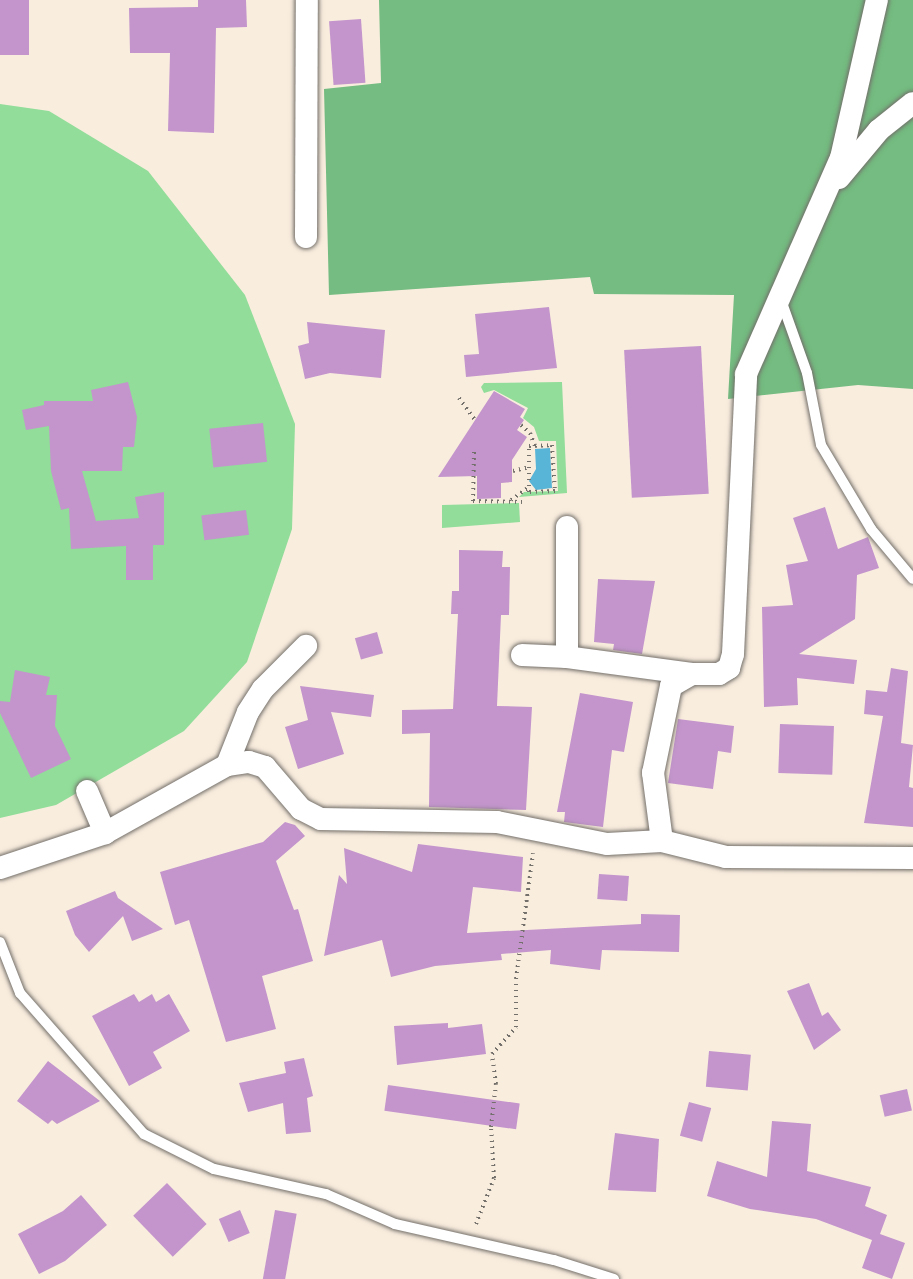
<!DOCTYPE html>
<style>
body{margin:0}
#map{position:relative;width:913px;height:1279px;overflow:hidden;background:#f9edde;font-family:Itim,sans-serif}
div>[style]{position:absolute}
.green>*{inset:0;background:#91dd99}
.forest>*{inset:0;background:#74bc81}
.water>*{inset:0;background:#59b5d7}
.building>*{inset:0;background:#c395cc;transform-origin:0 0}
.path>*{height:4px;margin-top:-2px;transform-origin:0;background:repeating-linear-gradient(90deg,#736f6a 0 1.5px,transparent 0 6px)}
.roads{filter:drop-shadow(0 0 2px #736f6a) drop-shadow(0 0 2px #736f6a)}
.lane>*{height:10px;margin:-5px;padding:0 5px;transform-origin:5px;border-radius:5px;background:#fff}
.street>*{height:22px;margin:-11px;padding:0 11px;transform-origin:11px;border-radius:11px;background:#fff}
span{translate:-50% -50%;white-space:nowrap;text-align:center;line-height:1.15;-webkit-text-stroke:6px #fff;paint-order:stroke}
</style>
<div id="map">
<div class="green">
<i style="clip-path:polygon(0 104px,49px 111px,148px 171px,245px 295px,295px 424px,292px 529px,247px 662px,184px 731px,56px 805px,0 818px)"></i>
<i style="clip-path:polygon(562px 382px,567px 493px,519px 497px,524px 492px,558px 491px,556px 441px,539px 441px,534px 427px,523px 418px,528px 408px,494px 390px,484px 393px,481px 387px,484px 383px)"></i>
<i style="clip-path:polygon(519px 503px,520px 522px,442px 528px,442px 505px)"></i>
</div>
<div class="forest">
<i style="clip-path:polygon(379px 0,913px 0,913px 389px,858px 385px,728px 399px,734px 295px,594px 294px,590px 277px,329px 295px,324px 89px,381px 83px)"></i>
</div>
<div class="water">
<i style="clip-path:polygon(550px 448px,552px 488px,536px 490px,529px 481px,536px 469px,535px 449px)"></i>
</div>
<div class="building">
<i style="left:0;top:0;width:29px;height:55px"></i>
<i style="clip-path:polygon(198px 0,246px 0,247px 27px,216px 28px,214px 133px,168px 131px,170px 53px,130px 53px,129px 8px,198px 7px)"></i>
<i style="left:361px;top:19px;width:64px;height:32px;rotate:86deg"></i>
<i style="clip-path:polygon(549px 307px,557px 368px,466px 377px,464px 355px,479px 354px,475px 314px)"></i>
<i style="clip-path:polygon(307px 322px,385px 330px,381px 378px,330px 373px,305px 379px,298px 346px,309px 343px)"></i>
<i style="left:701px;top:346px;width:148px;height:77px;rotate:87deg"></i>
<i style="clip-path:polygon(128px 382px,137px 417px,134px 447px,123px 447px,122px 471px,82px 471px,96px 521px,139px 518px,135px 497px,164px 492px,164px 545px,153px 545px,153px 580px,126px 580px,126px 546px,71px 549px,69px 508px,61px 510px,51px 471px,49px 426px,26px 430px,22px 410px,44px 405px,44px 401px,93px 401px,91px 390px)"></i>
<i style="clip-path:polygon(494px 391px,525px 409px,520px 417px,524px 420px,517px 430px,527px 437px,512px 460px,512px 482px,501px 483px,501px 498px,477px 499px,477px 476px,438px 477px)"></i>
<i style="left:263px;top:423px;width:39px;height:54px;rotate:84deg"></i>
<i style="clip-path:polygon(825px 507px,838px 549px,868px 537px,879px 568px,857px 575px,855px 619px,799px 654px,857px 660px,854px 684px,797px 678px,798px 705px,764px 707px,762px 607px,793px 605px,786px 565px,808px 561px,793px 518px)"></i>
<i style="left:246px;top:510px;width:25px;height:45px;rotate:83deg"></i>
<i style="clip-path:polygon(459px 550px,503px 551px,502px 567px,510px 567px,509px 615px,501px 615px,497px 706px,532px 707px,526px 810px,429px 807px,430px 733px,402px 734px,402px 710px,453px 709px,458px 614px,451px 614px,452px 591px,459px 591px)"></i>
<i style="clip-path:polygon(598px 579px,655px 581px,642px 654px,613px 650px,614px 644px,594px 642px)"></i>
<i style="left:377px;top:632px;width:22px;height:23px;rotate:74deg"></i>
<i style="clip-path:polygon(891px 668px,908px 671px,901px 743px,913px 745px,909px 787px,913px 788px,913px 827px,864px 823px,883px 716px,864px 714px,866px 690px,887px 692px)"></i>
<i style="clip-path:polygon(15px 670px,50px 677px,46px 695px,57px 695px,55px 726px,71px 759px,31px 778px,0 713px,0 701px,10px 702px)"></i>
<i style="clip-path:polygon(300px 686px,374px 695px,371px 717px,331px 712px,344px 754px,298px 769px,285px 727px,308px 720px)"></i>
<i style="clip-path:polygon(580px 693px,633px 702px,624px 752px,612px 750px,603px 827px,564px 822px,565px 812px,557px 812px)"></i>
<i style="clip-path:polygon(678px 719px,734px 726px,731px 753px,718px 751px,713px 789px,668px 783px)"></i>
<i style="left:780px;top:724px;width:54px;height:49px;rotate:2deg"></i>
<i style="clip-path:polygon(285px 822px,295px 825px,305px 836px,276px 861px,294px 910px,298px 909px,313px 961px,262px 976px,276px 1029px,226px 1042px,189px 920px,175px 925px,160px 872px,263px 842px)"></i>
<i style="clip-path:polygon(418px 844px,523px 857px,521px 892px,473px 887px,467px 933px,641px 924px,641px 914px,680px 915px,679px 952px,602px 950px,600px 970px,550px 964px,551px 950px,501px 954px,502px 960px,435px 966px,391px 977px,382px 940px,324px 956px,339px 875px,347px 884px,344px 848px,412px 872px)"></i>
<i style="left:599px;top:874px;width:30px;height:25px;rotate:4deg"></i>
<i style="clip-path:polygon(115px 891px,118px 898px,163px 929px,132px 941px,123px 916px,89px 952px,75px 935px,66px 911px)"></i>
<i style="clip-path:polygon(809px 983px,822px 1016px,828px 1012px,841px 1030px,814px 1050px,787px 991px)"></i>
<i style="clip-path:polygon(134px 994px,139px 1002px,152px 994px,156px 1002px,169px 994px,190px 1031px,153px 1052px,162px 1068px,129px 1086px,92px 1016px)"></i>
<i style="clip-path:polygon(448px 1023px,448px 1028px,482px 1024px,486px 1054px,397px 1065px,394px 1026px)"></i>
<i style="left:709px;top:1051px;width:42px;height:36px;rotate:5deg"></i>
<i style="clip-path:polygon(304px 1058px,313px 1096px,307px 1098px,311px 1132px,286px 1134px,283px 1103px,248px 1112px,239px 1083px,286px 1073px,284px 1062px)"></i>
<i style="clip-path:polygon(48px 1061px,100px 1101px,57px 1124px,52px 1120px,48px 1124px,17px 1101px)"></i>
<i style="left:388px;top:1085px;width:133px;height:26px;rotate:8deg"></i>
<i style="left:907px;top:1089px;width:22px;height:28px;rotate:77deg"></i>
<i style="left:689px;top:1102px;width:23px;height:35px;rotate:15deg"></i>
<i style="clip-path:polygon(772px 1121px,811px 1124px,807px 1171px,871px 1187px,865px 1206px,887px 1215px,880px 1234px,905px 1243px,892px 1279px,862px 1268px,872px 1240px,816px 1219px,750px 1209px,707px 1196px,717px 1161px,767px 1177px)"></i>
<i style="clip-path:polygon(615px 1133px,659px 1139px,656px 1192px,608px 1190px)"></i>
<i style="left:167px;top:1183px;width:57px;height:47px;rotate:46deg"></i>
<i style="clip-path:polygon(81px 1195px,107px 1225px,65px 1261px,39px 1274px,18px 1234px,63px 1211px)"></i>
<i style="left:240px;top:1210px;width:25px;height:23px;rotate:67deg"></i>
<i style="left:275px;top:1210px;width:22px;height:70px;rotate:10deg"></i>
</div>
<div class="path">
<i style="left:459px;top:398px;width:27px;rotate:54deg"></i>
<i style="left:521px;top:425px;width:12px;rotate:42deg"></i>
<i style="left:530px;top:433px;width:14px;rotate:69deg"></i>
<i style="left:552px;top:445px;width:46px;rotate:86.3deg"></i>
<i style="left:555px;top:491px;width:26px;rotate:178deg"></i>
<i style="left:529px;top:492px;width:46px;rotate:-90deg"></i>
<i style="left:529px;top:446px;width:23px;rotate:-2deg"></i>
<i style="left:474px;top:452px;width:49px;rotate:91.2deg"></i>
<i style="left:473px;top:501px;width:49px;rotate:1.2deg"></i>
<i style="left:513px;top:471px;width:17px;rotate:-13deg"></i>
<i style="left:511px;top:500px;width:22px;rotate:-36deg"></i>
<i style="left:476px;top:1224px;width:49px;rotate:-68.6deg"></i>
<i style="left:494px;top:1178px;width:51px;rotate:-93.4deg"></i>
<i style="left:491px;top:1127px;width:43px;rotate:-83.4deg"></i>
<i style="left:496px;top:1084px;width:30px;rotate:-98deg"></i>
<i style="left:492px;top:1054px;width:36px;rotate:-48deg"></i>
<i style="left:516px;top:1027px;width:48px;rotate:-90deg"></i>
<i style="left:516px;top:979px;width:127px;rotate:-82.3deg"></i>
</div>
<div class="roads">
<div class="lane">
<i style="left:781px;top:300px;width:77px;rotate:70.4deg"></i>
<i style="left:807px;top:373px;width:73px;rotate:79deg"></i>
<i style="left:821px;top:445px;width:98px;rotate:59.2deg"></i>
<i style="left:871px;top:529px;width:65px;rotate:50deg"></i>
<i style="left:0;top:942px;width:55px;rotate:68.6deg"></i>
<i style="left:20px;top:993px;width:188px;rotate:48.7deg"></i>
<i style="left:144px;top:1134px;width:78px;rotate:26.6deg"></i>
<i style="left:214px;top:1169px;width:115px;rotate:12.6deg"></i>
<i style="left:326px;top:1194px;width:75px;rotate:23.5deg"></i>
<i style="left:395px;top:1224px;width:163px;rotate:12.8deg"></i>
<i style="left:554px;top:1260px;width:63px;rotate:17.6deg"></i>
</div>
<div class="street">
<i style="left:839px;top:178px;width:62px;rotate:-50.2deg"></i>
<i style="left:879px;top:130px;width:43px;rotate:-38.5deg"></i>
<i style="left:306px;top:237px;width:237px;rotate:-89.8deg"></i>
<i style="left:567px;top:527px;width:130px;rotate:90deg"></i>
<i style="left:522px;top:655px;width:45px;rotate:2.5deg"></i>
<i style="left:567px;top:657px;width:126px;rotate:7.7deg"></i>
<i style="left:227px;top:765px;width:57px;rotate:-68.4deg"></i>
<i style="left:248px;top:712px;width:27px;rotate:-57deg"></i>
<i style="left:263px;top:689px;width:61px;rotate:-45deg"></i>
<i style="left:87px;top:791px;width:46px;rotate:66.8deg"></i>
<i style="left:662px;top:841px;width:69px;rotate:-97.5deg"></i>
<i style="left:653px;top:773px;width:89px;rotate:-78.3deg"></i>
<i style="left:671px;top:686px;width:24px;rotate:-30deg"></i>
<i style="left:692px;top:674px;width:27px"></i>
<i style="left:719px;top:674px;width:12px;rotate:-31deg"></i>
<i style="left:729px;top:668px;width:15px;rotate:-74deg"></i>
<i style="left:733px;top:654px;width:280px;rotate:-87.3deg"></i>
<i style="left:746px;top:374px;width:236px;rotate:-66.3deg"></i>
<i style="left:841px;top:158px;width:162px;rotate:-77.2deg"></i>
<i style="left:0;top:868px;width:111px;rotate:-18.4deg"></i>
<i style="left:105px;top:833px;width:140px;rotate:-29.1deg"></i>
<i style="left:227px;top:765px;width:22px;rotate:-8deg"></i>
<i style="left:249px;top:762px;width:17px;rotate:17deg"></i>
<i style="left:265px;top:767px;width:55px;rotate:49.4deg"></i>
<i style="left:301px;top:809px;width:22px;rotate:27deg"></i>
<i style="left:321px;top:819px;width:176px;rotate:1deg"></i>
<i style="left:497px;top:822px;width:112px;rotate:11.3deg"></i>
<i style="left:607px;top:844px;width:55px;rotate:-3.1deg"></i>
<i style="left:662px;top:841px;width:66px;rotate:14deg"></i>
<i style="left:726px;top:857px;width:187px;rotate:0.3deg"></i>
</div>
</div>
</div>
